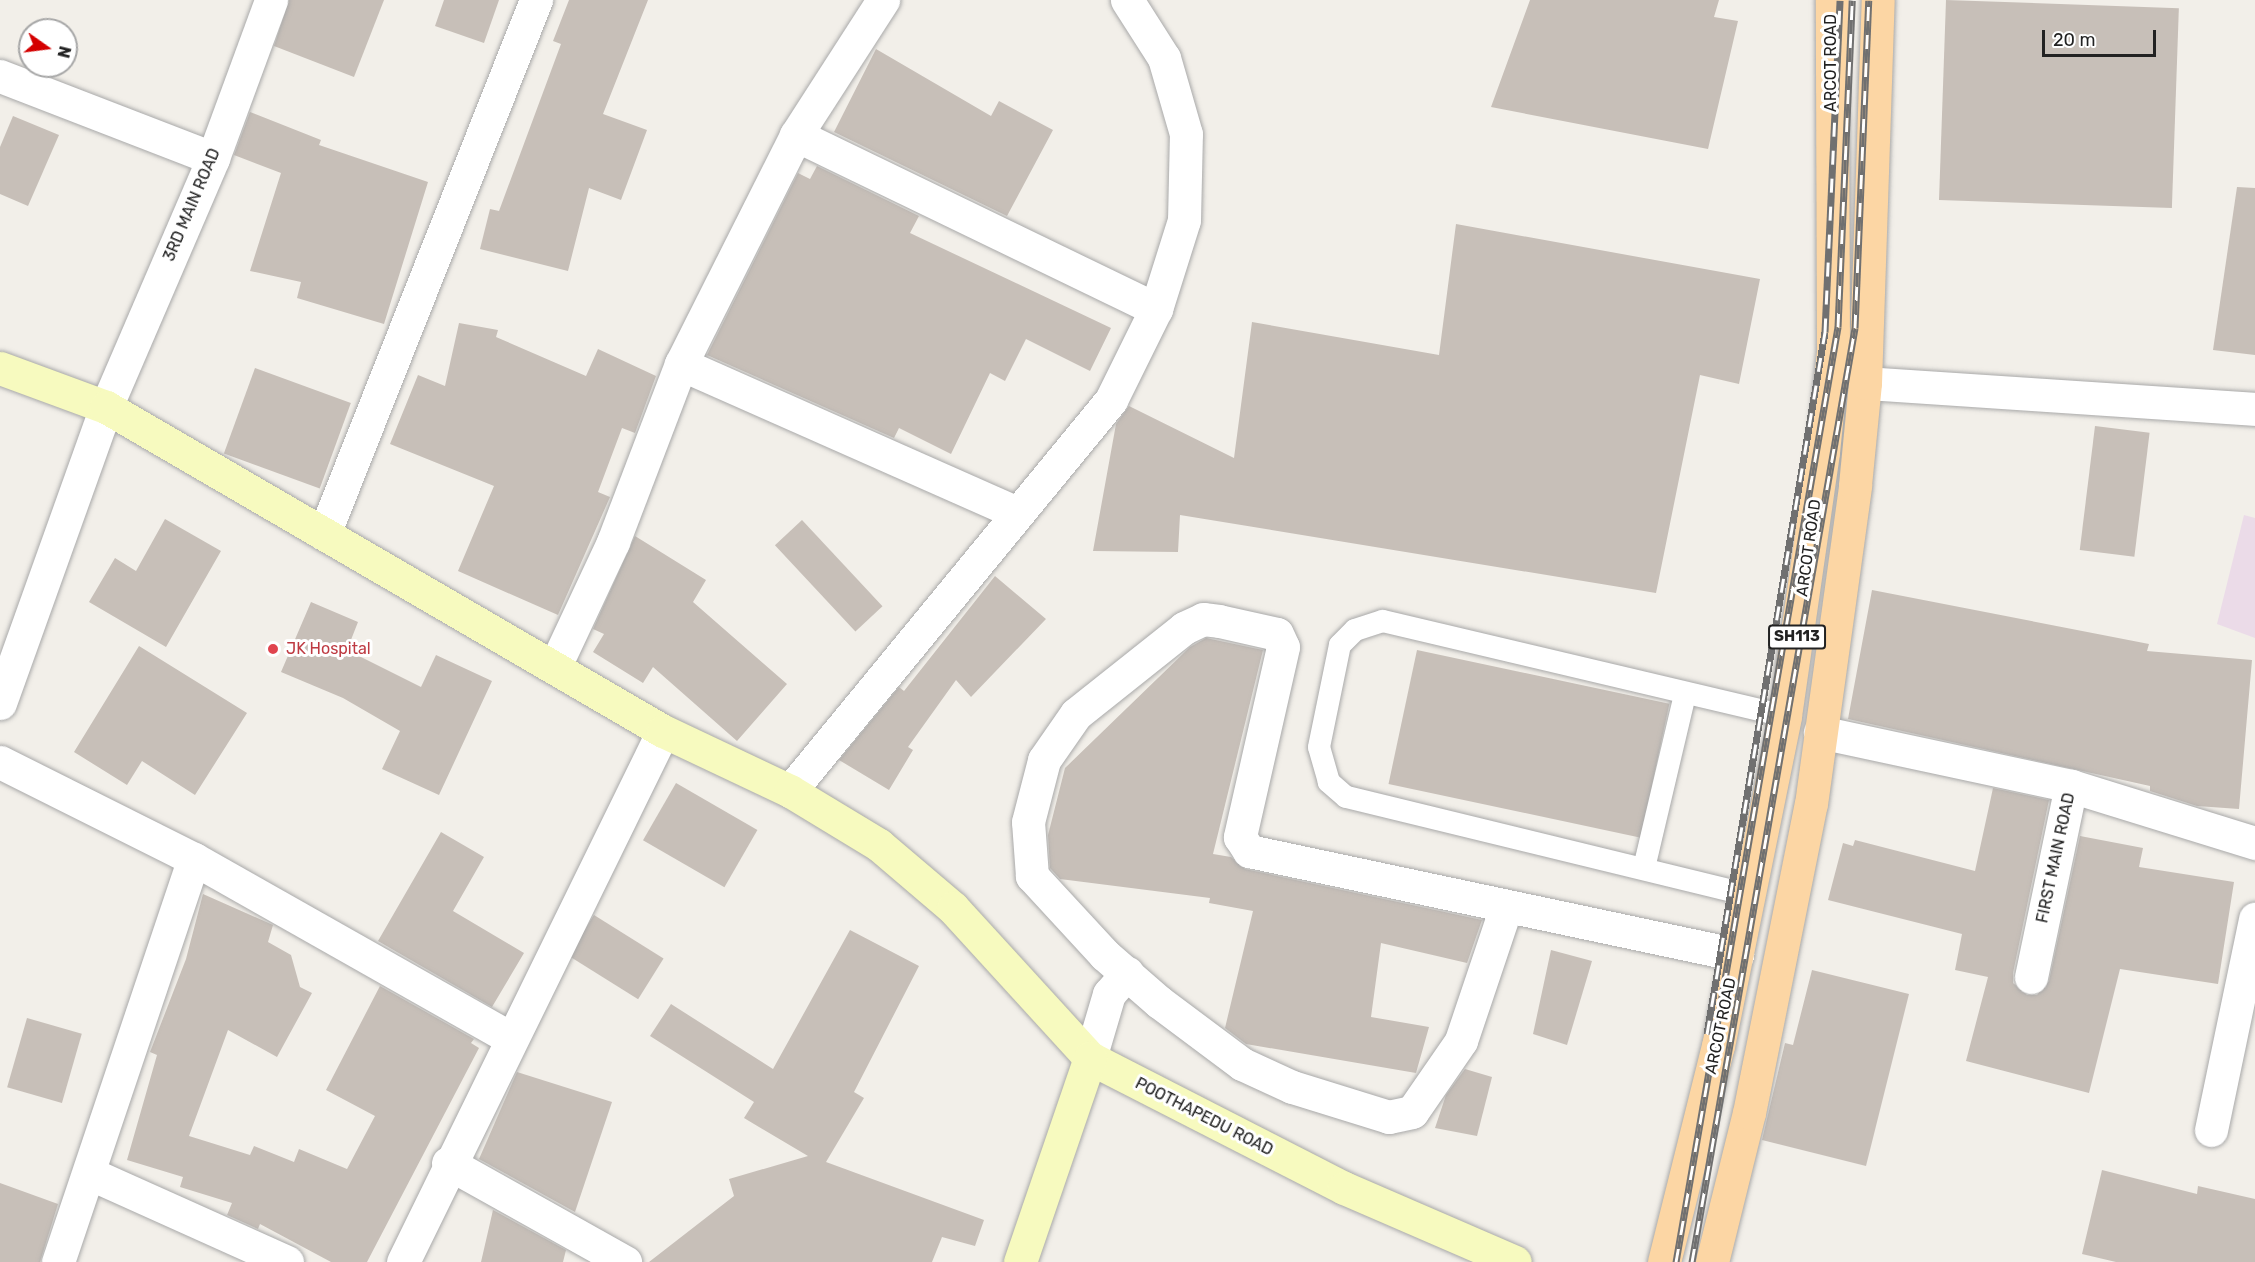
<!DOCTYPE html>
<style>
body{margin:0}
#map{position:relative;width:2255px;height:1262px;overflow:hidden;background:#f2efe9;font-family:Rubik,sans-serif}
div>[style]{position:absolute}
.industrial>*{inset:0;background:#ebdbe8}
.building>*{inset:0;background:#c7bfb8;transform-origin:0 0}
.roads{filter:drop-shadow(0 0 2px #a9a9a9) drop-shadow(0 0 2px #a9a9a9)}
.lane>*{height:22px;margin:-11px;padding:0 11px;transform-origin:11px;border-radius:11px;background:#fff}
.street>*{height:33px;margin:-16.5px;padding:0 16.5px;transform-origin:16.5px;border-radius:16.5px;background:#fff}
.secondary>*{height:33px;margin:-16.5px;padding:0 16.5px;transform-origin:16.5px;border-radius:16.5px;background:#f7fabf}
.primary>*{height:33px;margin:-16.5px;padding:0 16.5px;transform-origin:16.5px;border-radius:16.5px;background:#fcd6a4}
.rail>*{height:7px;margin-top:-3.5px;transform-origin:0;background:repeating-linear-gradient(90deg,#fff 0 14px,#707070 0 28px);box-sizing:border-box;border-block:2px solid #707070}
.dots>*{width:16px;height:16px;translate:-50% -50%;box-sizing:border-box;border:3px solid #fff;border-radius:50%}
span{translate:-50% -50%;white-space:nowrap;text-align:center;line-height:1.15;-webkit-text-stroke:6px #fff;paint-order:stroke}
.shield-label span{padding:2px 4px;background:#fff;border:2px solid;border-radius:4px;-webkit-text-stroke-width:0}
.shield-label{font-size:15px;color:#222;font-weight:700}
.street-label{font-size:16px;color:#222}
.health-label{font-size:16px;color:#be3a42}
.left{translate:0 -50%;text-align:left}
.north{position:absolute;left:18px;top:18px;width:60px;height:60px;box-sizing:border-box;background:#fff;border:2px solid #a7a7a7;border-radius:50%;rotate:104deg;font-size:16px;font-weight:700;line-height:24px;text-align:center;color:#222}
.north::after{content:'';display:block;margin:auto;width:21px;height:27px;background:#d40000;clip-path:polygon(50% 0,100% 100%,50% 72%,0 100%)}
.scale{position:absolute;left:2042px;top:30px;width:114px;height:27px;box-sizing:border-box;border:3px solid #222;border-top:0;padding-left:8px;font-size:18px;line-height:21px;white-space:nowrap;color:#222;-webkit-text-stroke:4px #fff;paint-order:stroke}
</style>
<div id="map">
<div class="industrial">
<i style="clip-path:polygon(2244px 515px,2255px 518px,2255px 638px,2217px 624px)"></i>
</div>
<div class="building">
<i style="clip-path:polygon(289px 0,384px 0,354px 77px,274px 46px)"></i>
<i style="clip-path:polygon(444px 0,499px 0,484px 43px,435px 26px)"></i>
<i style="clip-path:polygon(569px 0,648px 0,603px 114px,647px 130px,621px 200px,589px 188px,568px 271px,480px 249px,490px 209px,499px 211px,561px 44px,553px 41px)"></i>
<i style="clip-path:polygon(1530px 0,1719px 0,1714px 17px,1738px 21px,1708px 149px,1491px 107px)"></i>
<i style="left:1946px;top:0;width:233px;height:200px;rotate:2deg"></i>
<i style="clip-path:polygon(876px 49px,991px 116px,999px 101px,1053px 130px,1007px 216px,834px 132px)"></i>
<i style="clip-path:polygon(250px 112px,321px 140px,319px 145px,428px 182px,384px 324px,297px 298px,301px 282px,250px 271px,281px 173px,234px 155px)"></i>
<i style="clip-path:polygon(13px 116px,59px 135px,28px 206px,0 194px,0 147px)"></i>
<i style="clip-path:polygon(817px 166px,919px 216px,910px 233px,1111px 328px,1090px 371px,1026px 339px,1005px 381px,990px 373px,951px 454px,899px 428px,894px 438px,707px 355px,798px 173px,810px 179px)"></i>
<i style="clip-path:polygon(2237px 187px,2255px 188px,2255px 355px,2213px 350px)"></i>
<i style="clip-path:polygon(1456px 224px,1760px 279px,1739px 384px,1700px 375px,1656px 593px,1180px 515px,1178px 552px,1093px 551px,1116px 424px,1129px 406px,1234px 458px,1252px 322px,1439px 355px)"></i>
<i style="clip-path:polygon(459px 323px,498px 330px,496px 337px,586px 376px,598px 349px,656px 376px,635px 433px,622px 428px,598px 492px,610px 497px,558px 615px,458px 571px,494px 486px,390px 444px,418px 375px,445px 386px)"></i>
<i style="left:255px;top:368px;width:102px;height:91px;rotate:20deg"></i>
<i style="left:2095px;top:426px;width:55px;height:125px;rotate:7deg"></i>
<i style="clip-path:polygon(165px 519px,221px 551px,166px 647px,89px 602px,115px 558px,136px 571px)"></i>
<i style="left:802px;top:520px;width:118px;height:37px;rotate:47deg"></i>
<i style="clip-path:polygon(635px 536px,706px 580px,693px 602px,787px 684px,737px 741px,653px 667px,643px 683px,593px 652px,604px 634px,593px 629px)"></i>
<i style="clip-path:polygon(995px 576px,1046px 619px,971px 697px,956px 680px,908px 747px,913px 750px,889px 790px,839px 760px,899px 687px,904px 691px)"></i>
<i style="clip-path:polygon(1872px 590px,2149px 644px,2147px 651px,2252px 660px,2239px 809px,2197px 806px,2150px 791px,2150px 786px,1848px 719px)"></i>
<i style="clip-path:polygon(311px 602px,358px 622px,347px 650px,421px 687px,436px 655px,492px 681px,439px 795px,382px 769px,400px 731px,343px 698px,281px 672px)"></i>
<i style="clip-path:polygon(1206px 638px,1263px 650px,1213px 854px,1231px 857px,1245px 869px,1482px 920px,1467px 963px,1381px 943px,1371px 1017px,1429px 1027px,1416px 1073px,1246px 1044px,1225px 1028px,1253px 911px,1209px 903px,1210px 898px,1060px 879px,1050px 868px,1048px 835px,1065px 768px,1190px 647px)"></i>
<i style="clip-path:polygon(139px 646px,247px 713px,195px 795px,142px 761px,127px 785px,74px 752px)"></i>
<i style="left:1417px;top:650px;width:258px;height:137px;rotate:12deg"></i>
<i style="left:676px;top:783px;width:94px;height:66px;rotate:30deg"></i>
<i style="clip-path:polygon(1993px 788px,2049px 800px,2013px 973px,2013px 983px,2027px 995px,2037px 995px,2049px 981px,2080px 836px,2143px 848px,2139px 867px,2234px 882px,2218px 984px,2120px 969px,2089px 1093px,1966px 1061px,1988px 977px,1955px 970px,1962px 934px,1828px 900px,1843px 843px,1853px 846px,1855px 840px,1975px 871px)"></i>
<i style="clip-path:polygon(441px 832px,484px 857px,453px 911px,524px 953px,492px 1007px,378px 941px)"></i>
<i style="clip-path:polygon(203px 894px,273px 925px,268px 942px,291px 955px,300px 987px,312px 993px,277px 1057px,228px 1030px,189px 1136px,250px 1155px,254px 1146px,294px 1162px,299px 1149px,347px 1169px,375px 1116px,326px 1090px,380px 986px,474px 1039px,471px 1043px,479px 1048px,367px 1262px,331px 1262px,260px 1224px,258px 1229px,227px 1215px,232px 1203px,180px 1187px,183px 1177px,127px 1160px,157px 1055px,150px 1052px,186px 959px)"></i>
<i style="left:594px;top:915px;width:82px;height:48px;rotate:32deg"></i>
<i style="clip-path:polygon(850px 930px,919px 966px,854px 1092px,864px 1098px,826px 1162px,984px 1220px,975px 1246px,942px 1237px,932px 1262px,649px 1262px,734px 1196px,729px 1179px,808px 1156px,744px 1118px,754px 1102px,650px 1036px,671px 1004px,773px 1069px)"></i>
<i style="clip-path:polygon(1551px 950px,1592px 961px,1567px 1045px,1533px 1034px)"></i>
<i style="clip-path:polygon(1812px 970px,1909px 994px,1866px 1166px,1762px 1140px,1785px 1043px,1793px 1045px)"></i>
<i style="left:27px;top:1018px;width:57px;height:72px;rotate:16deg"></i>
<i style="clip-path:polygon(1465px 1069px,1492px 1077px,1477px 1136px,1435px 1128px,1446px 1095px)"></i>
<i style="clip-path:polygon(517px 1072px,612px 1102px,575px 1212px,479px 1159px)"></i>
<i style="clip-path:polygon(2102px 1170px,2197px 1194px,2198px 1186px,2255px 1199px,2255px 1262px,2116px 1262px,2082px 1254px)"></i>
<i style="clip-path:polygon(0 1183px,58px 1204px,40px 1262px,0 1262px)"></i>
<i style="clip-path:polygon(493px 1210px,566px 1250px,563px 1262px,481px 1262px)"></i>
</div>
<div class="roads">
<div class="lane">
<i style="left:1644px;top:868px;width:178px;rotate:-76.7deg"></i>
<i style="left:1749px;top:895px;width:415px;rotate:-166.3deg"></i>
<i style="left:1346px;top:797px;width:23px;rotate:-139deg"></i>
<i style="left:1329px;top:782px;width:36px;rotate:-106deg"></i>
<i style="left:1319px;top:747px;width:104px;rotate:-78.4deg"></i>
<i style="left:1340px;top:645px;width:21px;rotate:-45deg"></i>
<i style="left:1355px;top:630px;width:29px;rotate:-18deg"></i>
<i style="left:1383px;top:621px;width:413px;rotate:13.3deg"></i>
</div>
<div class="street">
<i style="left:0;top:76px;width:228px;rotate:21.1deg"></i>
<i style="left:796px;top:135px;width:400px;rotate:25.8deg"></i>
<i style="left:681px;top:364px;width:368px;rotate:23.9deg"></i>
<i style="left:1865px;top:383px;width:391px;rotate:3.8deg"></i>
<i style="left:324px;top:534px;width:575px;rotate:-68.35deg"></i>
<i style="left:555px;top:666px;width:137px;rotate:-64.9deg"></i>
<i style="left:613px;top:542px;width:191px;rotate:-69.1deg"></i>
<i style="left:681px;top:364px;width:256px;rotate:-63.3deg"></i>
<i style="left:796px;top:135px;width:161px;rotate:-57.2deg"></i>
<i style="left:0;top:703px;width:314px;rotate:-70.3deg"></i>
<i style="left:106px;top:407px;width:271px;rotate:-66.7deg"></i>
<i style="left:213px;top:158px;width:168px;rotate:-69.8deg"></i>
<i style="left:1820px;top:732px;width:257px;rotate:12.1deg"></i>
<i style="left:0;top:762px;width:217px;rotate:26.6deg"></i>
<i style="left:194px;top:859px;width:363px;rotate:29.5deg"></i>
<i style="left:790px;top:791px;width:506px;rotate:-50.61deg"></i>
<i style="left:1111px;top:400px;width:102px;rotate:-63.7deg"></i>
<i style="left:1156px;top:309px;width:93px;rotate:-72.5deg"></i>
<i style="left:1184px;top:220px;width:86px;rotate:-88.7deg"></i>
<i style="left:1186px;top:134px;width:79px;rotate:-106.1deg"></i>
<i style="left:1164px;top:58px;width:69px;rotate:-122.5deg"></i>
<i style="left:1506px;top:907px;width:141px;rotate:108.6deg"></i>
<i style="left:1461px;top:1041px;width:86px;rotate:124.6deg"></i>
<i style="left:1412px;top:1112px;width:24px;rotate:168deg"></i>
<i style="left:1389px;top:1117px;width:102px;rotate:-162.8deg"></i>
<i style="left:1292px;top:1087px;width:55px;rotate:-155.3deg"></i>
<i style="left:1242px;top:1064px;width:104px;rotate:-143.2deg"></i>
<i style="left:1159px;top:1002px;width:72px;rotate:-139deg"></i>
<i style="left:1105px;top:955px;width:108px;rotate:-132.7deg"></i>
<i style="left:1032px;top:876px;width:54px;rotate:-94.2deg"></i>
<i style="left:1028px;top:822px;width:64px;rotate:-75.5deg"></i>
<i style="left:1044px;top:760px;width:56px;rotate:-55.2deg"></i>
<i style="left:1076px;top:714px;width:138px;rotate:-38.5deg"></i>
<i style="left:1184px;top:628px;width:21px;rotate:-25deg"></i>
<i style="left:1203px;top:619px;width:16px;rotate:7deg"></i>
<i style="left:1219px;top:621px;width:59px;rotate:12.6deg"></i>
<i style="left:1277px;top:634px;width:14px;rotate:65deg"></i>
<i style="left:1283px;top:647px;width:195px;rotate:102.8deg"></i>
<i style="left:1240px;top:837px;width:17px;rotate:57deg"></i>
<i style="left:1249px;top:851px;width:499px;rotate:12deg"></i>
<i style="left:2031px;top:977px;width:195px;rotate:-78.2deg"></i>
<i style="left:2071px;top:786px;width:193px;rotate:17.2deg"></i>
<i style="left:1090px;top:1058px;width:67px;rotate:-73.5deg"></i>
<i style="left:1109px;top:994px;width:28px;rotate:-49deg"></i>
<i style="left:2211px;top:1130px;width:216px;rotate:-78.2deg"></i>
<i style="left:448px;top:1163px;width:203px;rotate:29.2deg"></i>
<i style="left:91px;top:1174px;width:215px;rotate:24.2deg"></i>
<i style="left:58px;top:1262px;width:425px;rotate:-71.4deg"></i>
<i style="left:403px;top:1262px;width:591px;rotate:-63.91deg"></i>
</div>
<div class="secondary">
<i style="left:0;top:368px;width:113px;rotate:20.2deg"></i>
<i style="left:106px;top:407px;width:644px;rotate:30.19deg"></i>
<i style="left:663px;top:731px;width:140px;rotate:25.3deg"></i>
<i style="left:790px;top:791px;width:104px;rotate:31.2deg"></i>
<i style="left:879px;top:845px;width:97px;rotate:40.4deg"></i>
<i style="left:953px;top:908px;width:203px;rotate:47.6deg"></i>
<i style="left:1090px;top:1058px;width:285px;rotate:27.1deg"></i>
<i style="left:1344px;top:1188px;width:186px;rotate:23.4deg"></i>
<i style="left:1020px;top:1262px;width:216px;rotate:-71.1deg"></i>
</div>
<div class="primary">
<i style="left:1664px;top:1262px;width:223px;rotate:-76deg"></i>
<i style="left:1718px;top:1046px;width:337px;rotate:-78.5deg"></i>
<i style="left:1785px;top:716px;width:267px;rotate:-81.8deg"></i>
<i style="left:1823px;top:452px;width:100px;rotate:-84.3deg"></i>
<i style="left:1833px;top:352px;width:352px;rotate:-90.2deg"></i>
<i style="left:1712px;top:1262px;width:154px;rotate:-76.1deg"></i>
<i style="left:1749px;top:1113px;width:315px;rotate:-78.7deg"></i>
<i style="left:1811px;top:804px;width:322px;rotate:-82.1deg"></i>
<i style="left:1855px;top:485px;width:102px;rotate:-84.4deg"></i>
<i style="left:1865px;top:383px;width:383px;rotate:-88.1deg"></i>
</div>
</div>
<div class="rail">
<i style="left:1707px;top:1034px;width:712px;rotate:-80.46deg"></i>
<i style="left:1825px;top:332px;width:332px;rotate:-87.4deg"></i>
<i style="left:1676px;top:1262px;width:949px;rotate:-80.17deg"></i>
<i style="left:1838px;top:327px;width:327px;rotate:-87.5deg"></i>
<i style="left:1692px;top:1262px;width:948px;rotate:-80.1deg"></i>
<i style="left:1855px;top:328px;width:328px;rotate:-87.6deg"></i>
</div>
<div class="dots">
<i style="left:273px;top:649px;background:#e0444e"></i>
</div>
<div class="shield-label">
<span style="left:1797px;top:637px">SH113</span>
</div>
<div class="street-label">
<span style="left:1831px;top:63px;rotate:-90deg">ARCOT ROAD</span>
<span style="left:192px;top:205px;rotate:-67deg">3RD MAIN ROAD</span>
<span style="left:1809px;top:548px;rotate:-82deg">ARCOT ROAD</span>
<span style="left:2056px;top:858px;rotate:-78deg">FIRST MAIN ROAD</span>
<span style="left:1721px;top:1026px;rotate:-78deg">ARCOT ROAD</span>
<span style="left:1204px;top:1117px;rotate:27deg">POOTHAPEDU ROAD</span>
</div>
<div class="health-label">
<span class="left" style="left:286px;top:649px">JK Hospital</span>
</div>
<div class="north">N</div>
<div class="scale">20 m</div>
</div>
